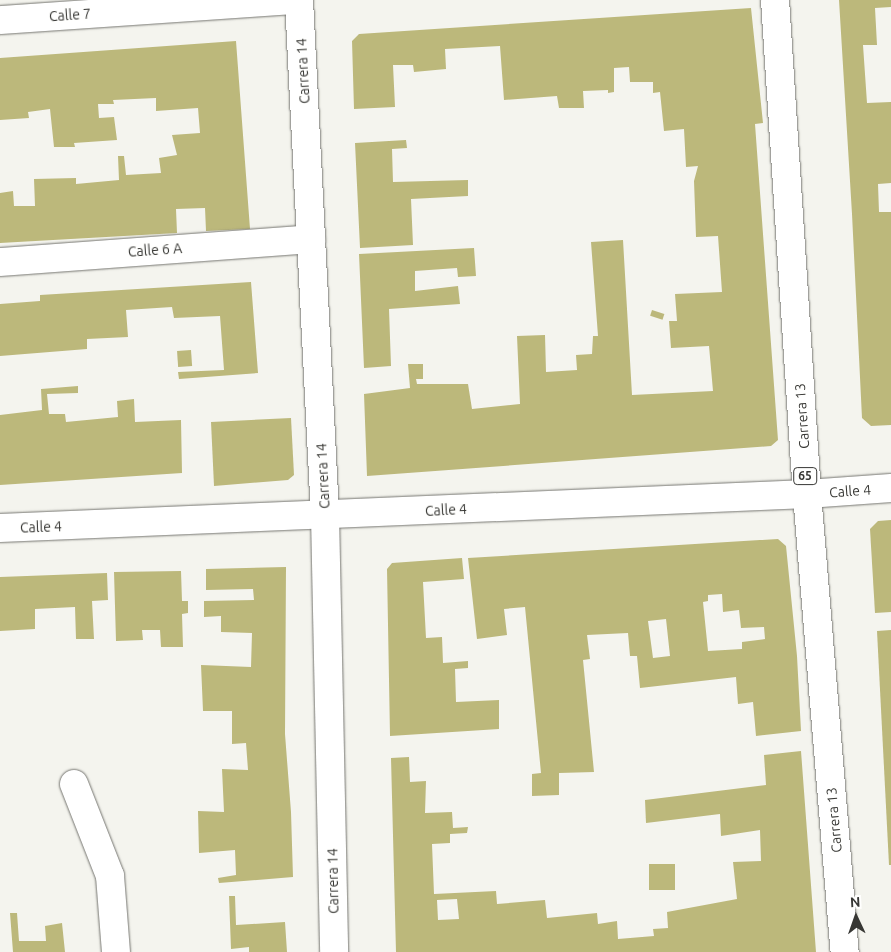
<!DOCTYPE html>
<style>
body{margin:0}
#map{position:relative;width:891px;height:952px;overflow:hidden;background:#f4f4ee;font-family:Ubuntu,sans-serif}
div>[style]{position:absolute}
.building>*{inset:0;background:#bcb87b;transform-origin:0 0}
.roads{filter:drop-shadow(0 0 1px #767671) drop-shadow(0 0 1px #767671)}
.minor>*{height:28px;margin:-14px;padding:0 14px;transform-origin:14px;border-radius:14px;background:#fff}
.primary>*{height:28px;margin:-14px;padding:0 14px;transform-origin:14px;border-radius:14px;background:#fff}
span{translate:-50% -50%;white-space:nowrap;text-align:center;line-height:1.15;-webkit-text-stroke:4px #fffffe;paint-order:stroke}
.shield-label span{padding:1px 4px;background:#fffffe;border:1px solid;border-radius:4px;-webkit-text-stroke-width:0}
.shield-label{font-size:12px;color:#373734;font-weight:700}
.street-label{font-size:14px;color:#373734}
.north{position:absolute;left:831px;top:892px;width:50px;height:50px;-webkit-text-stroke:4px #fffffe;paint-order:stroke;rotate:357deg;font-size:14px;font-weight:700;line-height:20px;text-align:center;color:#373734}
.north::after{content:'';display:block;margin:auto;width:18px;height:22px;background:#373734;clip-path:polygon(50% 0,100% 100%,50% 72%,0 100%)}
</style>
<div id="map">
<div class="building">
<i style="clip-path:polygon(839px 0,891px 0,891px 7px,875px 8px,877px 45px,863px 45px,867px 103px,891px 102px,891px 183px,878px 184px,879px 212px,891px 212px,891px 425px,871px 426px,862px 418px,852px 214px)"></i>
<i style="clip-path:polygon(751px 8px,763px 123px,755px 124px,778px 440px,771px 446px,367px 476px,364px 394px,410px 388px,408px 364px,423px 364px,423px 379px,416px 379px,417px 384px,468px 384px,472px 409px,520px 404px,517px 336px,545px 335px,546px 372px,577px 370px,576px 355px,592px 354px,593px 336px,598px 336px,591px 242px,623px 240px,632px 395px,713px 391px,709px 346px,671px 348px,669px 321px,677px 321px,675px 294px,722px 292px,718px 236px,696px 237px,694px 181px,698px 166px,686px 167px,684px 129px,664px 131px,660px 92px,653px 93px,653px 82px,630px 82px,629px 67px,614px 68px,614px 92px,608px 93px,608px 90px,583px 91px,584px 108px,559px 108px,557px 96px,504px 100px,500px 46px,445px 49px,446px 69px,414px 72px,413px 65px,393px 65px,395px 107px,354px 109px,352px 41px,359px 34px)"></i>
<i style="clip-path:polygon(236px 41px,250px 229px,206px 231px,205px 208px,176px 209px,177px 233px,0 243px,0 193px,13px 191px,14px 206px,35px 206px,34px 179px,76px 178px,76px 184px,119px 180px,118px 156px,124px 156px,126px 175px,161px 173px,159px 158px,177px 155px,172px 135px,200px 133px,198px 108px,156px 111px,156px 98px,113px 100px,114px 104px,98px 104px,99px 118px,114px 117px,117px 140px,74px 143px,75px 147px,54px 147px,50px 109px,28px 112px,29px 118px,0 120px,0 58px)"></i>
<i style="clip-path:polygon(406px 140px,407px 148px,392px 149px,393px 182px,468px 180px,468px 196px,411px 199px,413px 245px,360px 248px,355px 143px)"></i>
<i style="clip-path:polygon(474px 248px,476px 276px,458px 277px,457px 268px,415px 271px,415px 291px,458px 286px,460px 304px,389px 309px,391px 366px,364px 368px,359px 254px)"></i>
<i style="clip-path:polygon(251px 282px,258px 373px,179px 379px,178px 372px,224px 370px,220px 316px,174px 318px,172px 307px,126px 310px,128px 337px,87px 339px,87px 349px,0 356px,0 304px,40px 301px,40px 295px)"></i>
<i style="left:652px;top:310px;width:13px;height:6px;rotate:18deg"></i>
<i style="left:191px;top:350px;width:16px;height:14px;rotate:86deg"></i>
<i style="clip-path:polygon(78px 386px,78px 393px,47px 394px,49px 414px,65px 414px,66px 422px,118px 417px,117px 401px,134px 399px,135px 422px,181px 420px,182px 473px,0 485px,0 415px,42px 410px,41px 389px)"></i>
<i style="clip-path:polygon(291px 418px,294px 475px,288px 480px,214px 486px,211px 422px)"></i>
<i style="clip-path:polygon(891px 520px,891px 612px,875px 613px,870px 529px,878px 521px)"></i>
<i style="clip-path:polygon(evenodd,778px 539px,786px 546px,797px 656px,801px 731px,756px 736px,753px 702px,738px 704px,736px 677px,640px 688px,637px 656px,630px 656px,628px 633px,587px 635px,590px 659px,583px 660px,594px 772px,559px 773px,559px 795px,532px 796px,532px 774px,541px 773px,525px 607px,504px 609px,507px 635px,477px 639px,468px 558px,778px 539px,722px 594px,723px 612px,739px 610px,741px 628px,764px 627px,765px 639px,742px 642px,742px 649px,708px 651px,703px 602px,708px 601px,708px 595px,722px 594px,778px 539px,666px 619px,670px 656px,653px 658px,648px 621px,666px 619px)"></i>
<i style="clip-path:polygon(462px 558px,464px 579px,423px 582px,426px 638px,442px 637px,443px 663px,468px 661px,468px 668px,455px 669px,456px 702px,499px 700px,499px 729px,390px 736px,387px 569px,392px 563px)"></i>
<i style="clip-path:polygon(286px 567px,285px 734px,291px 812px,293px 877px,219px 883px,218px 878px,236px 875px,235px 850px,199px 853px,198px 811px,224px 812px,222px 769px,248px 770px,246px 743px,232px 744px,232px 711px,203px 711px,201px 665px,251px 667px,252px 633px,221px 632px,221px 616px,204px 617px,204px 601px,254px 600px,253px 589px,206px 590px,206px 569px)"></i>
<i style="clip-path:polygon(181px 571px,182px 601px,188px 601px,188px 613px,182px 614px,183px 647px,161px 647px,160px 630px,142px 630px,143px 640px,116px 641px,114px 572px)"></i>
<i style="clip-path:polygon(107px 573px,108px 600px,92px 601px,94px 639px,76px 639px,75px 607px,35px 609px,35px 629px,0 631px,0 577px)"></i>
<i style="clip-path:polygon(891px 630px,891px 865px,889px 865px,877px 631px)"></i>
<i style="clip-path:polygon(evenodd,801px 751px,816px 952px,396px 952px,391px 758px,409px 757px,410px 782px,426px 781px,425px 813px,452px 812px,453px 828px,468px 827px,467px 833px,450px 834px,450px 843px,432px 844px,434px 894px,496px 891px,497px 904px,545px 900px,547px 918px,597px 913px,598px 924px,617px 921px,618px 939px,654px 936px,653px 929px,668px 928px,667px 912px,737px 899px,733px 862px,761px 861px,760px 830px,721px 836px,720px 814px,646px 823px,645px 800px,766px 785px,764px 755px,801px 751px,457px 899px,459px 919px,438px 920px,437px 900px,457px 899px)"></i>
<i style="left:649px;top:864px;width:26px;height:26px"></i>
<i style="clip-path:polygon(229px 896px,235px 896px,236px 925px,285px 922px,287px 952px,249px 952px,249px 947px,231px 949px)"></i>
<i style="clip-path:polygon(10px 913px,17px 913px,19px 941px,46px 941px,45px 926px,62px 923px,65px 952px,13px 952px)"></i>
</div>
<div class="roads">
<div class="minor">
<i style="left:299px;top:0;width:516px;rotate:87.11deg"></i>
<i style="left:325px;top:515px;width:437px;rotate:88.8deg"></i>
<i style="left:0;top:20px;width:291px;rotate:-3.9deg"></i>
<i style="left:0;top:262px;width:312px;rotate:-4.2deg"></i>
<i style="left:0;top:528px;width:808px;rotate:-2.41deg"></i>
<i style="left:807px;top:494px;width:84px;rotate:-4.1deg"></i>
<i style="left:74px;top:784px;width:99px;rotate:68.6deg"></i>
<i style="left:110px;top:876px;width:76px;rotate:85.5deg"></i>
</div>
<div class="primary">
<i style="left:775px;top:0;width:495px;rotate:86.3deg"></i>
<i style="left:807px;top:494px;width:460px;rotate:85.3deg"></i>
</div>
</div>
<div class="shield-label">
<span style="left:805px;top:476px">65</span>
</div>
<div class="street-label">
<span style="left:70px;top:15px;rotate:-4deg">Calle 7</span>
<span style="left:303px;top:71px;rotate:-93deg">Carrera 14</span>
<span style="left:155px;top:250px;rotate:-4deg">Calle 6 A</span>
<span style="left:802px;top:416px;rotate:-94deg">Carrera 13</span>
<span style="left:323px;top:476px;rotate:-93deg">Carrera 14</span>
<span style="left:850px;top:491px;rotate:-4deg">Calle 4</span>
<span style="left:446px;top:510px;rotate:-3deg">Calle 4</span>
<span style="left:41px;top:527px;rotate:-2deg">Calle 4</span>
<span style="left:834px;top:820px;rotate:-95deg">Carrera 13</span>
<span style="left:333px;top:881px;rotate:-91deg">Carrera 14</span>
</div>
<div class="north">N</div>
</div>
